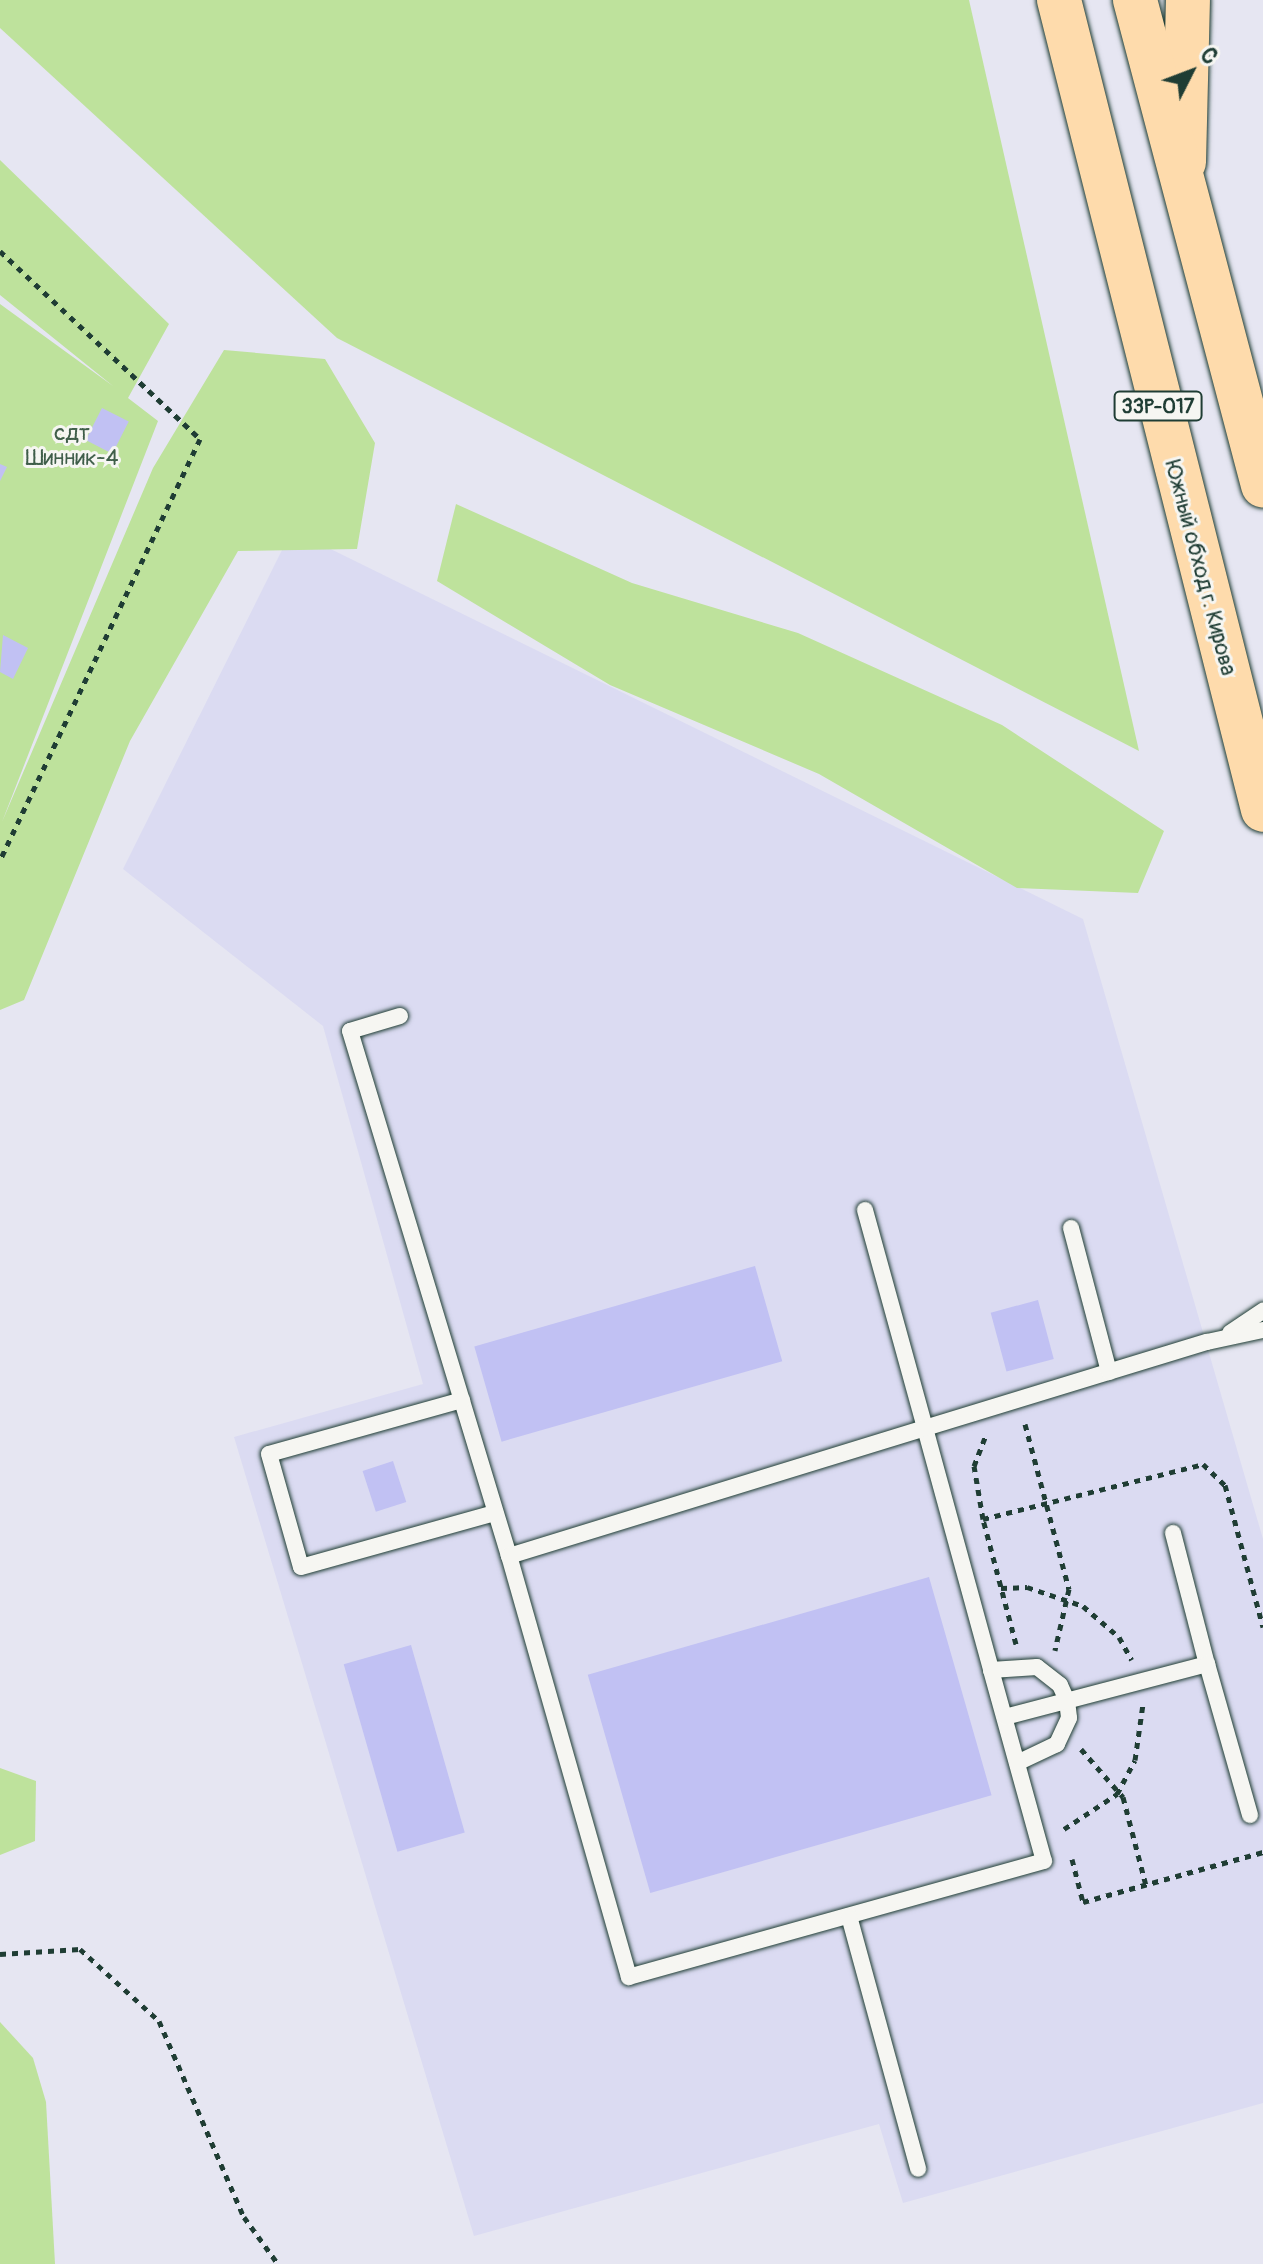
<!DOCTYPE html>
<meta charset="utf-8">
<style>
body{margin:0}
#map{position:relative;width:1263px;height:2264px;overflow:hidden;background:#e6e6f2;font-family:Pangolin,sans-serif}
div>[style]{position:absolute}
.built>*{inset:0;background:#dbdbf2}
.green>*{inset:0;background:#bee29c}
.building>*{inset:0;background:#c1c1f3;transform-origin:0 0}
.path>*{height:5px;margin-top:-2.5px;transform-origin:0;background:repeating-linear-gradient(90deg,#1f3d34 0 6px,transparent 0 12px)}
.roads{filter:drop-shadow(0 0 2px #1f3d34) drop-shadow(0 0 2px #1f3d34)}
.service>*{height:16px;margin:-8px;padding:0 8px;transform-origin:8px;border-radius:8px;background:#f6f6f2}
.primary>*{height:44px;margin:-22px;padding:0 22px;transform-origin:22px;border-radius:22px;background:#fedbac}
.trunk>*{height:44px;margin:-22px;padding:0 22px;transform-origin:22px;border-radius:22px;background:#fedbac}
span{translate:-50% -50%;white-space:nowrap;text-align:center;line-height:1.15;-webkit-text-stroke:6px #f6f6f2;paint-order:stroke}
.shield-label span{padding:2px 6px;background:#f6f6f2;border:2px solid;border-radius:6px;-webkit-text-stroke-width:0}
.shield-label{font-size:20px;color:#1f3d34;font-weight:700}
.park-label{font-size:22px;color:#3f5e49}
.street-label{font-size:22px;color:#1f3d34}
.north{position:absolute;left:1151px;top:32px;width:80px;height:80px;-webkit-text-stroke:6px #f6f6f2;paint-order:stroke;rotate:48deg;font-size:22px;font-weight:700;line-height:32px;text-align:center;color:#1f3d34}
.north::after{content:'';display:block;margin:auto;width:28px;height:36px;background:#1f3d34;clip-path:polygon(50% 0,100% 100%,50% 72%,0 100%)}
</style>
<div id="map">
<div class="built">
<i style="clip-path:polygon(292px 530px,1083px 919px,1263px 1539px,1263px 2103px,903px 2203px,879px 2124px,474px 2236px,234px 1437px,423px 1384px,323px 1026px,123px 869px)"></i>
</div>
<div class="green">
<i style="clip-path:polygon(0 0,969px 0,1139px 751px,337px 338px,0 28px)"></i>
<i style="clip-path:polygon(0 160px,169px 324px,128px 398px,158px 421px,2px 822px,153px 468px,224px 350px,325px 359px,375px 443px,357px 549px,238px 551px,130px 741px,24px 1000px,0 1010px,0 304px,113px 386px,0 295px)"></i>
<i style="clip-path:polygon(456px 504px,632px 583px,798px 633px,1002px 725px,1164px 831px,1138px 893px,1017px 888px,819px 774px,610px 685px,437px 581px)"></i>
<i style="clip-path:polygon(0 1768px,36px 1781px,35px 1841px,0 1855px)"></i>
<i style="clip-path:polygon(0 2022px,33px 2058px,46px 2102px,55px 2264px,0 2264px)"></i>
</div>
<div class="building">
<i style="left:102px;top:408px;width:30px;height:36px;rotate:27deg"></i>
<i style="clip-path:polygon(0 464px,7px 467px,0 481px)"></i>
<i style="clip-path:polygon(3px 635px,28px 648px,13px 679px,0 672px)"></i>
<i style="left:755px;top:1266px;width:99px;height:292px;rotate:74deg"></i>
<i style="left:1038px;top:1300px;width:61px;height:49px;rotate:75deg"></i>
<i style="left:393px;top:1461px;width:43px;height:32px;rotate:72deg"></i>
<i style="left:929px;top:1577px;width:227px;height:355px;rotate:74deg"></i>
<i style="left:411px;top:1645px;width:195px;height:70px;rotate:74deg"></i>
</div>
<div class="path">
<i style="left:0;top:251px;width:274px;rotate:43.2deg"></i>
<i style="left:200px;top:439px;width:467px;rotate:115.4deg"></i>
<i style="left:1025px;top:1424px;width:171px;rotate:75.1deg"></i>
<i style="left:1069px;top:1589px;width:63px;rotate:102.9deg"></i>
<i style="left:983px;top:1519px;width:54px;rotate:-99.6deg"></i>
<i style="left:974px;top:1466px;width:31px;rotate:-69deg"></i>
<i style="left:1001px;top:1588px;width:26px;rotate:-2deg"></i>
<i style="left:1027px;top:1587px;width:59px;rotate:18.7deg"></i>
<i style="left:1083px;top:1606px;width:48px;rotate:40.7deg"></i>
<i style="left:1119px;top:1637px;width:26px;rotate:61deg"></i>
<i style="left:1016px;top:1644px;width:129px;rotate:-104.8deg"></i>
<i style="left:983px;top:1519px;width:227px;rotate:-14deg"></i>
<i style="left:1203px;top:1464px;width:30px;rotate:44deg"></i>
<i style="left:1225px;top:1485px;width:147px;rotate:75deg"></i>
<i style="left:1081px;top:1749px;width:64px;rotate:48.8deg"></i>
<i style="left:1123px;top:1797px;width:91px;rotate:75.4deg"></i>
<i style="left:1064px;top:1829px;width:64px;rotate:-33.4deg"></i>
<i style="left:1117px;top:1794px;width:38px;rotate:-62deg"></i>
<i style="left:1135px;top:1760px;width:57px;rotate:-81.9deg"></i>
<i style="left:1072px;top:1859px;width:44px;rotate:75.7deg"></i>
<i style="left:1083px;top:1902px;width:187px;rotate:-15.5deg"></i>
<i style="left:0;top:1954px;width:80px;rotate:-3.6deg"></i>
<i style="left:80px;top:1949px;width:107px;rotate:42.3deg"></i>
<i style="left:159px;top:2021px;width:214px;rotate:66.6deg"></i>
<i style="left:244px;top:2217px;width:58px;rotate:54.1deg"></i>
</div>
<div class="roads">
<div class="service">
<i style="left:400px;top:1016px;width:52px;rotate:163.3deg"></i>
<i style="left:350px;top:1031px;width:549px;rotate:73.15deg"></i>
<i style="left:865px;top:1210px;width:226px;rotate:74.6deg"></i>
<i style="left:925px;top:1428px;width:251px;rotate:74.7deg"></i>
<i style="left:991px;top:1670px;width:198px;rotate:74.5deg"></i>
<i style="left:1044px;top:1861px;width:431px;rotate:164.4deg"></i>
<i style="left:629px;top:1977px;width:438px;rotate:-105.9deg"></i>
<i style="left:509px;top:1556px;width:435px;rotate:-17.1deg"></i>
<i style="left:925px;top:1428px;width:295px;rotate:-17deg"></i>
<i style="left:1207px;top:1342px;width:57px;rotate:-12.1deg"></i>
<i style="left:1071px;top:1228px;width:149px;rotate:75.2deg"></i>
<i style="left:1230px;top:1333px;width:40px;rotate:-34deg"></i>
<i style="left:462px;top:1400px;width:200px;rotate:164.4deg"></i>
<i style="left:269px;top:1454px;width:117px;rotate:74.2deg"></i>
<i style="left:301px;top:1567px;width:201px;rotate:-15.6deg"></i>
<i style="left:1173px;top:1533px;width:135px;rotate:75.5deg"></i>
<i style="left:991px;top:1670px;width:46px;rotate:-3.7deg"></i>
<i style="left:1037px;top:1667px;width:29px;rotate:38deg"></i>
<i style="left:1060px;top:1685px;width:17px;rotate:66deg"></i>
<i style="left:1067px;top:1701px;width:17px;rotate:83deg"></i>
<i style="left:1069px;top:1718px;width:29px;rotate:115deg"></i>
<i style="left:1057px;top:1744px;width:44px;rotate:154.6deg"></i>
<i style="left:1005px;top:1717px;width:209px;rotate:-14.7deg"></i>
<i style="left:1207px;top:1664px;width:157px;rotate:74.1deg"></i>
<i style="left:849px;top:1916px;width:262px;rotate:74.7deg"></i>
</div>
<div class="primary">
<i style="left:1184px;top:162px;width:162px;rotate:-88.6deg"></i>
</div>
<div class="trunk">
<i style="left:1059px;top:0;width:835px;rotate:75.86deg"></i>
<i style="left:1135px;top:0;width:502px;rotate:75.22deg"></i>
</div>
</div>
<div class="shield-label">
<span style="left:1158px;top:406px">33Р-017</span>
</div>
<div class="park-label">
<span style="left:72px;top:446px">сдт<br>Шинник-4</span>
</div>
<div class="street-label">
<span style="left:1200px;top:568px;rotate:75deg">Южный обход г. Кирова</span>
</div>
<div class="north">С</div>
</div>
